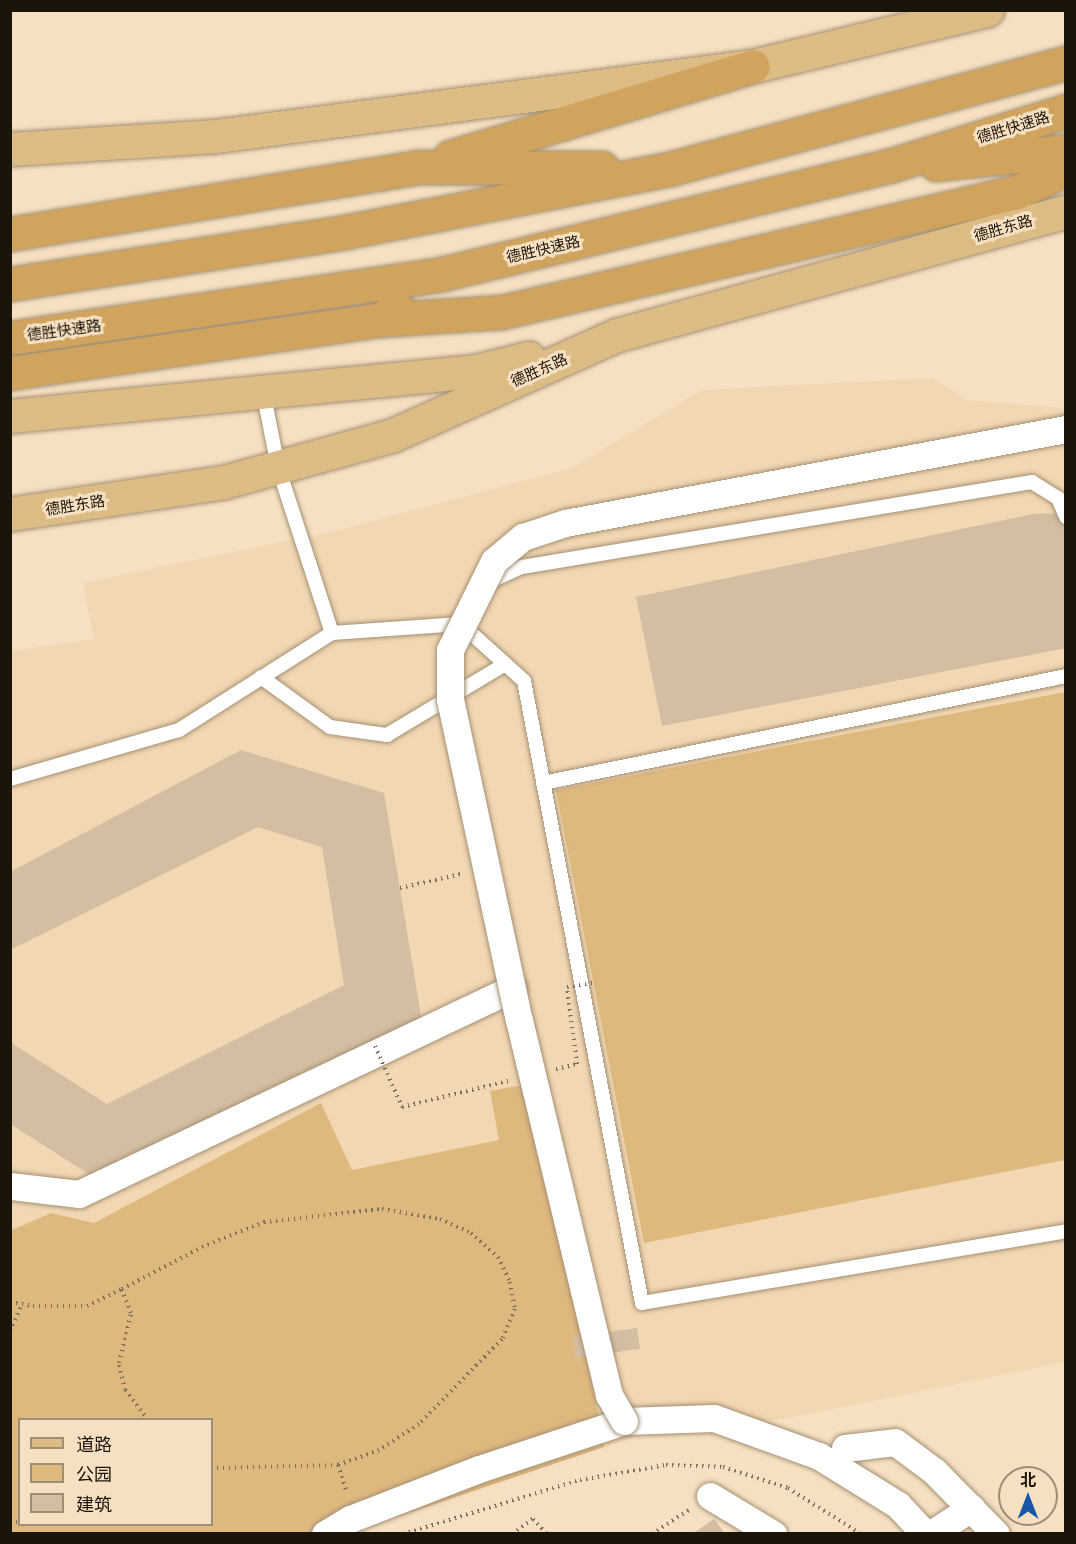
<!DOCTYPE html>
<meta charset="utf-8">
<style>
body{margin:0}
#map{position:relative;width:1076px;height:1544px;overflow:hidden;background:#f6e0c2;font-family:"IBM Plex Serif","Noto Sans SC",serif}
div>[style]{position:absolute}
.built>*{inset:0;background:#f1d7b2}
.green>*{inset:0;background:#dfb87e}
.building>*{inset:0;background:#d3bea1;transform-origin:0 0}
.path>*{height:4px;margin-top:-2px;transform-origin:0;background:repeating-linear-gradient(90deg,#7e705d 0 1.5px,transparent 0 6px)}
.roads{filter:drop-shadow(0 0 2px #a49074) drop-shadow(0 0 2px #a49074)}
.service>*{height:14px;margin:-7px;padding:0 7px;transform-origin:7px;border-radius:7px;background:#fff}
.minor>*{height:27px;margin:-13.5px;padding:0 13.5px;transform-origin:13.5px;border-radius:13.5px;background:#fff}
.primary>*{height:33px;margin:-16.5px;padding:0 16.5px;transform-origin:16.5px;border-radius:16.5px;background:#dcbb85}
.trunk>*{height:33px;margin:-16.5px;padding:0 16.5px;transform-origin:16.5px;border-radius:16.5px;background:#d0a45c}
.path-bridge>*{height:4px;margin-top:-2px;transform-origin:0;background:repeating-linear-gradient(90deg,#7e705d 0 1.5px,transparent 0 6px)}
.bridges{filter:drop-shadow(0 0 2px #a49074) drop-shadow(0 0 2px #a49074)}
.minor-bridge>*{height:27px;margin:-13.5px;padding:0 13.5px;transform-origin:13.5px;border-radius:13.5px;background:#fff}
span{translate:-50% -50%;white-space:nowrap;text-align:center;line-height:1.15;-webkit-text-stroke:6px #f6e0c2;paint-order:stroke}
.street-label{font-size:15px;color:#1b1409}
.frame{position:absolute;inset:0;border:12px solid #1b1409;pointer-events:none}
.legend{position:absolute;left:18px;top:1418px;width:195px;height:108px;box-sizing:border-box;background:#f6e0c2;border:2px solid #9e8e78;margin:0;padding:8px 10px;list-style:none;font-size:18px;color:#1b1409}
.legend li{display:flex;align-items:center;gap:12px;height:30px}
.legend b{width:30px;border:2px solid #9e8e78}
.north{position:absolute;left:998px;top:1466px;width:60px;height:60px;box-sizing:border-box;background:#f6e0c2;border:2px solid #9e8e78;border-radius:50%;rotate:0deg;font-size:16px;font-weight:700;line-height:24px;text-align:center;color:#1b1409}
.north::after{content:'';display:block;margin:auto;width:21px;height:27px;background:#1757a7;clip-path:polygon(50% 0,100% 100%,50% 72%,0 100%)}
</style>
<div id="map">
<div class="built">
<i style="clip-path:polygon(evenodd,932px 378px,968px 400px,1065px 408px,1065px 1362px,783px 1419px,639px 1435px,348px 1533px,11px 1534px,11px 651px,94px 639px,83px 583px,339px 530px,572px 468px,702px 390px,932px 378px,20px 1420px,212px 1420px,212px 1524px,20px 1524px,20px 1420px)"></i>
</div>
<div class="green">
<i style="clip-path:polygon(1065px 692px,1065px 1160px,644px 1243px,556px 790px)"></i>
<i style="clip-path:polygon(evenodd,538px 1082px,604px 1447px,349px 1533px,11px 1533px,10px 1231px,51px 1213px,94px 1223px,321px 1103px,352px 1170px,499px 1140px,490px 1091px,538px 1082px,20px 1420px,212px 1420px,212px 1524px,20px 1524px,20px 1420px)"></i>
</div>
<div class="building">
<i style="clip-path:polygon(1066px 513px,1066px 648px,662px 726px,636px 597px,1033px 514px)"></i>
<i style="clip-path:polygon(241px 750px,384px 793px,422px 1022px,103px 1183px,10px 1124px,10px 1042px,107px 1104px,344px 985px,322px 847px,258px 827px,10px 950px,10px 872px)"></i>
<i style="left:637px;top:1328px;width:21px;height:65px;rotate:82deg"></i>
<i style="clip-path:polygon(714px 1519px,725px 1534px,692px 1534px)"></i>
</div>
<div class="path">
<i style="left:400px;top:888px;width:63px;rotate:-12.9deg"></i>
<i style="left:10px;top:1302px;width:23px;rotate:10deg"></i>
<i style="left:33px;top:1306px;width:54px"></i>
<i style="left:87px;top:1306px;width:39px;rotate:-26deg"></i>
<i style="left:10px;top:1331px;width:30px;rotate:-66deg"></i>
<i style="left:338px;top:1465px;width:29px;rotate:72deg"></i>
<i style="left:10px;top:1522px;width:10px"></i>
<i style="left:403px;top:1534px;width:185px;rotate:-17deg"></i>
<i style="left:580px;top:1480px;width:87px;rotate:-9.9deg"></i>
<i style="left:666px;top:1465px;width:57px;rotate:2deg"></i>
<i style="left:723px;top:1467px;width:68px;rotate:17.9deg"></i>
<i style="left:788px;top:1488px;width:86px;rotate:32.2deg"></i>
<i style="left:512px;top:1534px;width:26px;rotate:-36deg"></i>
<i style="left:533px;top:1519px;width:21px;rotate:47deg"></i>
<i style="left:652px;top:1534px;width:44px;rotate:-33deg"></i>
</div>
<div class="roads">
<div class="service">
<i style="left:263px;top:391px;width:77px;rotate:78.8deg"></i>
<i style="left:278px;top:467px;width:175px;rotate:72deg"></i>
<i style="left:487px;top:583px;width:38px;rotate:-25deg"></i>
<i style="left:522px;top:567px;width:517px;rotate:-9.46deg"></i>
<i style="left:1032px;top:482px;width:31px;rotate:32deg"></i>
<i style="left:1058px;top:498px;width:21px;rotate:67deg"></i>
<i style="left:261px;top:677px;width:85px;rotate:35.9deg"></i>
<i style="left:330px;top:727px;width:58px;rotate:8deg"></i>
<i style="left:387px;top:735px;width:138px;rotate:-31deg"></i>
<i style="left:10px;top:779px;width:176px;rotate:-16.2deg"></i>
<i style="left:179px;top:730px;width:181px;rotate:-32.4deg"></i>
<i style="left:332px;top:633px;width:129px;rotate:-4deg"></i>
<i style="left:461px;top:624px;width:85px;rotate:42.1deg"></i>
<i style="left:524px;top:681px;width:633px;rotate:79.26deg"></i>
<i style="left:642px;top:1303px;width:430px;rotate:-9.6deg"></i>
<i style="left:543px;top:783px;width:534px;rotate:-11.56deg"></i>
</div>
<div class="minor">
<i style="left:10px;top:1186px;width:69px;rotate:6.6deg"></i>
<i style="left:79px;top:1194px;width:480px;rotate:-25.4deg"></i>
<i style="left:845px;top:1448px;width:50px;rotate:-6.8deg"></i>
<i style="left:895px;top:1442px;width:49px;rotate:36.6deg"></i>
<i style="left:934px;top:1471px;width:88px;rotate:45.5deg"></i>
<i style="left:710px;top:1496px;width:74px;rotate:31.1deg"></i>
<i style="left:325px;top:1534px;width:29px;rotate:-31deg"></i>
<i style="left:350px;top:1519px;width:138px;rotate:-21.2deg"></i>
<i style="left:479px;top:1469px;width:153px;rotate:-18.3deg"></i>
<i style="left:624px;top:1421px;width:90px;rotate:-1.9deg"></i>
<i style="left:714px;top:1418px;width:112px;rotate:19.9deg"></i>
<i style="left:819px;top:1456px;width:93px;rotate:31.8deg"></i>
<i style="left:898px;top:1505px;width:40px;rotate:47deg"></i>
<i style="left:931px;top:1534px;width:48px;rotate:-33deg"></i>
</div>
<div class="primary">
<i style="left:10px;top:149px;width:206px;rotate:-3.6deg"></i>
<i style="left:216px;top:136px;width:542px;rotate:-7.43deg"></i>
<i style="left:753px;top:66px;width:241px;rotate:-13.5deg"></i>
<i style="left:10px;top:416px;width:468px;rotate:-5.5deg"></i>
<i style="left:476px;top:371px;width:54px;rotate:-14deg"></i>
<i style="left:10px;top:514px;width:216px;rotate:-8.5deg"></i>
<i style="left:224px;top:482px;width:175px;rotate:-15.5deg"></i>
<i style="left:393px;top:435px;width:245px;rotate:-24.1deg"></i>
<i style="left:617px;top:335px;width:466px;rotate:-15.4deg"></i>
</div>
<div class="trunk">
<i style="left:450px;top:157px;width:316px;rotate:-16.7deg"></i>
<i style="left:936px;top:164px;width:131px;rotate:-5.7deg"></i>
<i style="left:10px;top:234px;width:413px;rotate:-9.3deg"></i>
<i style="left:418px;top:167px;width:184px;rotate:0.3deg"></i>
<i style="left:10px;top:284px;width:339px;rotate:-8.8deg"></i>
<i style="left:345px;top:232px;width:334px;rotate:-11deg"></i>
<i style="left:673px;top:168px;width:407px;rotate:-15deg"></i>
<i style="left:378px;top:320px;width:124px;rotate:-3.7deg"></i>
<i style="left:502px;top:312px;width:529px;rotate:-13.12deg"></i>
<i style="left:1017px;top:192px;width:54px;rotate:-25.1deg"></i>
<i style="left:10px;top:338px;width:437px;rotate:-8.4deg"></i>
<i style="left:442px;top:274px;width:460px;rotate:-13.6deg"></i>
<i style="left:889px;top:166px;width:185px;rotate:-17.3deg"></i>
<i style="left:10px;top:373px;width:372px;rotate:-8.2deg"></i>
<i style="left:378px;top:320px;width:23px;rotate:-29deg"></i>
</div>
</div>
<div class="path-bridge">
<i style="left:375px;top:1046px;width:67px;rotate:66.1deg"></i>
<i style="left:402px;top:1107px;width:109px;rotate:-13.8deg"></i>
<i style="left:556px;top:1069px;width:22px;rotate:-13deg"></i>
<i style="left:577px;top:1064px;width:78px;rotate:-97.4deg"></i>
<i style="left:567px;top:987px;width:26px;rotate:-9deg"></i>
<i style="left:148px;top:1420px;width:38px;rotate:-127deg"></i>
<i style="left:125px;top:1390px;width:28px;rotate:-103deg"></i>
<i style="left:119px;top:1363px;width:51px;rotate:-76.5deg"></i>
<i style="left:131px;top:1313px;width:26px;rotate:-111deg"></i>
<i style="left:122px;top:1289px;width:90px;rotate:-27.7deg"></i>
<i style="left:202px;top:1247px;width:67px;rotate:-22deg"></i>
<i style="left:264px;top:1222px;width:119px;rotate:-6.3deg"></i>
<i style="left:382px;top:1209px;width:59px;rotate:9.8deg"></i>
<i style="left:440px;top:1219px;width:34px;rotate:24deg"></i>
<i style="left:471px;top:1233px;width:36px;rotate:42deg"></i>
<i style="left:498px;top:1257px;width:28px;rotate:64deg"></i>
<i style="left:510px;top:1282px;width:27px;rotate:80deg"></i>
<i style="left:515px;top:1309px;width:33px;rotate:113deg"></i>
<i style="left:502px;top:1339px;width:119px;rotate:134.3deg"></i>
<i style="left:419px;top:1424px;width:48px;rotate:147deg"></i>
<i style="left:379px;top:1450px;width:44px;rotate:159.9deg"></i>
<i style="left:338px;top:1465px;width:126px;rotate:178.6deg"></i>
</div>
<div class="bridges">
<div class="minor-bridge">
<i style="left:624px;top:1421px;width:30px;rotate:-120deg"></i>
<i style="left:609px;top:1395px;width:385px;rotate:-103.5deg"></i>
<i style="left:519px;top:1021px;width:329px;rotate:-102.1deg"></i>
<i style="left:450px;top:699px;width:49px;rotate:-90deg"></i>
<i style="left:450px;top:650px;width:99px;rotate:-63.7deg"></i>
<i style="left:494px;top:561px;width:38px;rotate:-40deg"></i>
<i style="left:523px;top:537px;width:44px;rotate:-18.4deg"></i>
<i style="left:565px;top:523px;width:510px;rotate:-10.63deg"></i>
</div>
</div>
<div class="street-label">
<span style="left:1013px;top:127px;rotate:-17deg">德胜快速路</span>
<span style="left:1003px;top:228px;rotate:-16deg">德胜东路</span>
<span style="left:543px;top:249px;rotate:-13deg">德胜快速路</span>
<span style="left:64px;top:330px;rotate:-8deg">德胜快速路</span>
<span style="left:539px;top:370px;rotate:-24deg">德胜东路</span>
<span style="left:75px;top:505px;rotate:-9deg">德胜东路</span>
</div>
<div class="frame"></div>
<ul class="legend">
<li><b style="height:8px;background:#dcbb85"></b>道路</li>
<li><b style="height:16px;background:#dfb87e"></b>公园</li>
<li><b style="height:16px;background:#d3bea1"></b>建筑</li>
</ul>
<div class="north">北</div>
</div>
